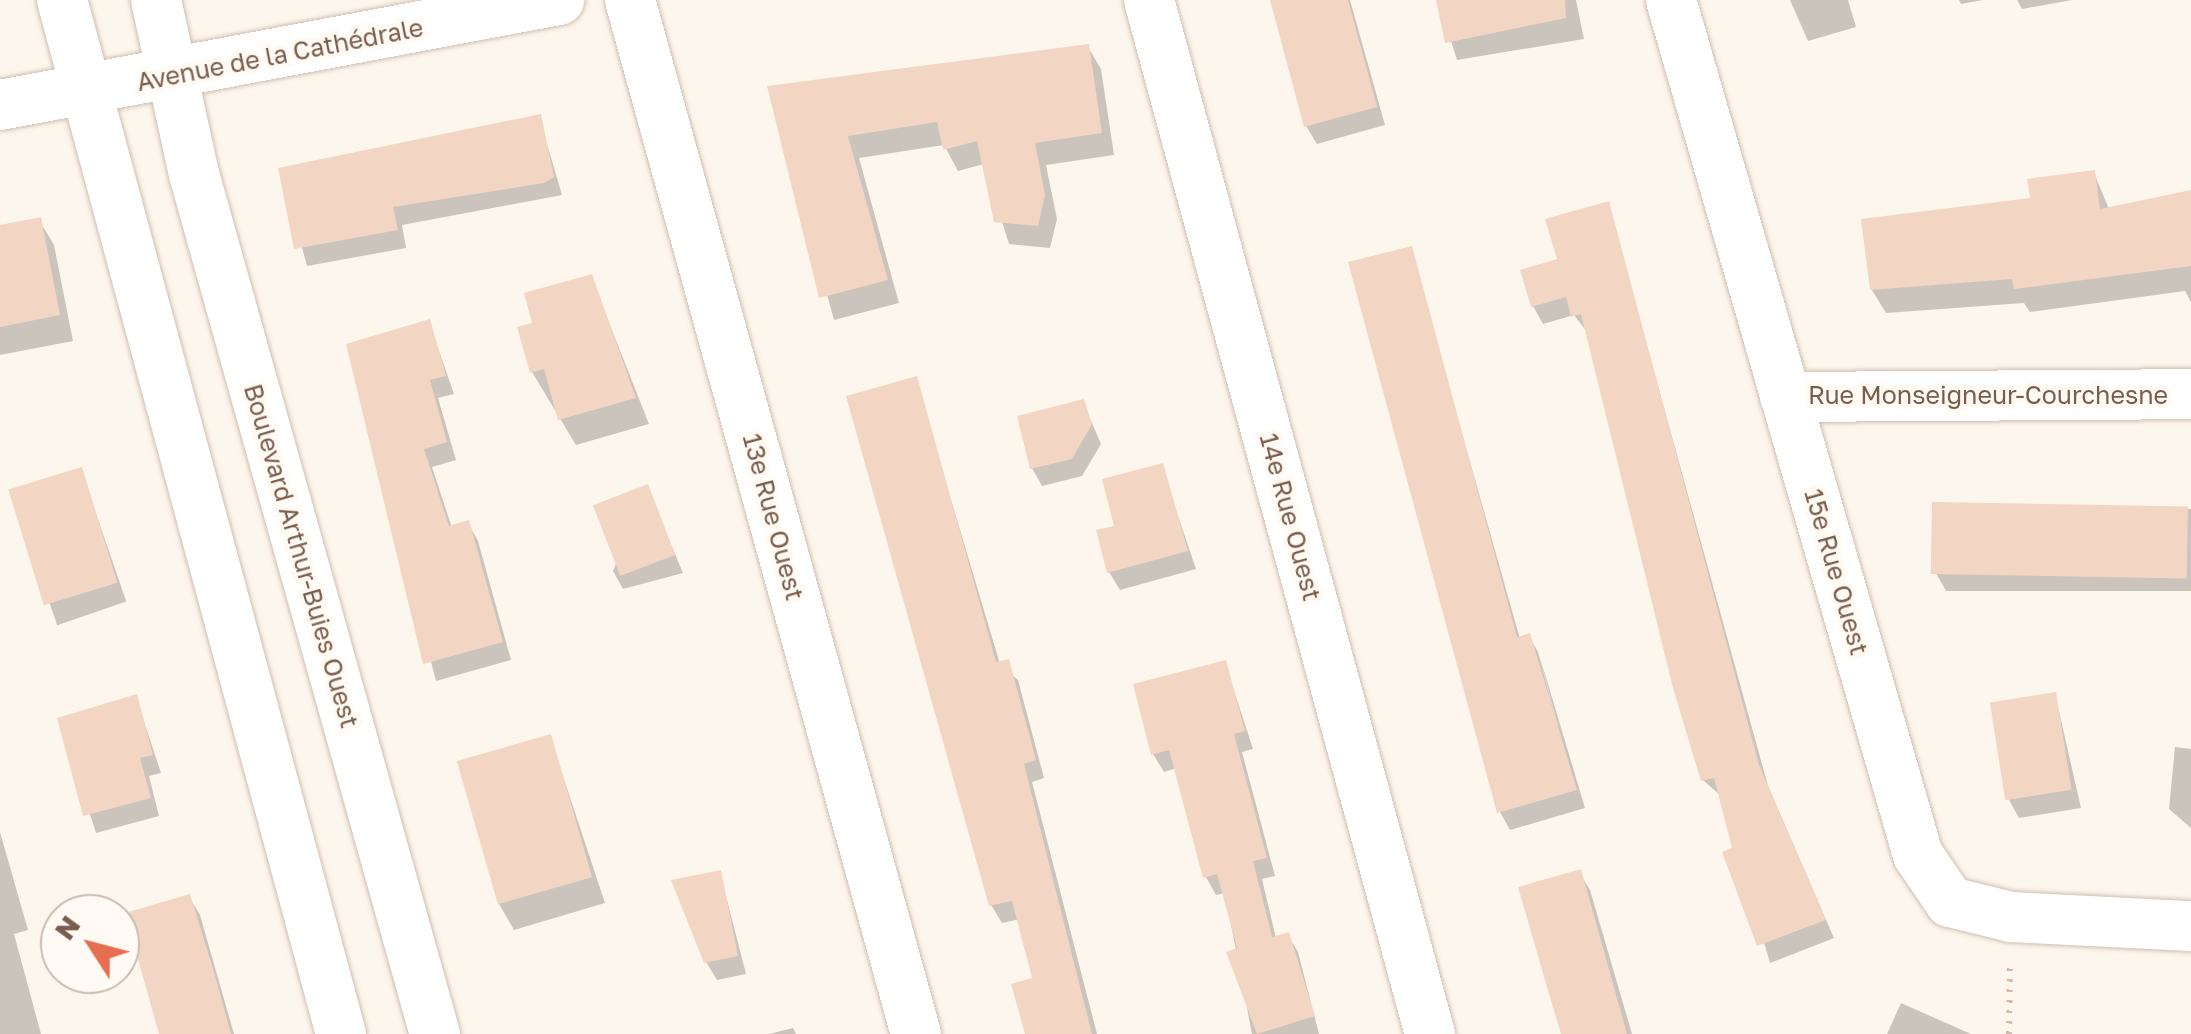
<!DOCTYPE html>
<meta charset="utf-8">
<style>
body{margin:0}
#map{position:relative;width:2191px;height:1034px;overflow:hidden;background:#fdf6ec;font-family:"Golos Text",sans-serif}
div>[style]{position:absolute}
.shadow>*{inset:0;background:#0003;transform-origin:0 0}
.building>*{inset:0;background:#f3d5c3;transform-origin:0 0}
.path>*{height:6px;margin-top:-3px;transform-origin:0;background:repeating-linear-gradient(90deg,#d9b8a5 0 2.5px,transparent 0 10.5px)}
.roads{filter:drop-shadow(0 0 2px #d1beb0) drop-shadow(0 0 2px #d1beb0)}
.minor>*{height:50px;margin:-25px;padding:0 25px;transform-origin:25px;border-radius:25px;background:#fff}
span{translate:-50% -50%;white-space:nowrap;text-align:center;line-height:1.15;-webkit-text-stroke:9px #fffaf3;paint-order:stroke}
.street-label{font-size:25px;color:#7a5c4d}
.north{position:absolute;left:40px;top:894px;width:100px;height:100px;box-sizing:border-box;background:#fffaf3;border:2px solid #cabbb1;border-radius:50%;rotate:306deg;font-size:28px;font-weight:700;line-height:40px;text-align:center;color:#7a5c4d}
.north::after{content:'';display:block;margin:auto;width:35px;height:45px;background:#e76f51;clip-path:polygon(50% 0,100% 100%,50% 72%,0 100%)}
</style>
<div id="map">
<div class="shadow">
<i style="clip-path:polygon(1297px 0,1350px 0,1385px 125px,1317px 144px,1306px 126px)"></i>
<i style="clip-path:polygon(1438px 0,1576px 0,1584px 39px,1457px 60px)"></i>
<i style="clip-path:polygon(1790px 0,1848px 0,1856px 27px,1808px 41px)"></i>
<i style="clip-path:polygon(1959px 0,1983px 0,1961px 4px)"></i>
<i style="clip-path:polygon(2017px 0,2072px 0,2022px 9px)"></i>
<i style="clip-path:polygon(1088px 47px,1101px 69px,1114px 155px,1046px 165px,1057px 219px,1050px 248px,1009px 244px,984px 164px,958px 171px,944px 145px,859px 158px,899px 303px,834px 320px,770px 88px)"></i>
<i style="clip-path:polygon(539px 117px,562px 195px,402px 225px,406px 248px,307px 266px,281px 170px)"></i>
<i style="clip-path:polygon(2094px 173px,2109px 209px,2191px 193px,2191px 302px,2185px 291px,2030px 312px,2024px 303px,1886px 313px,1872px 290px)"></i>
<i style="clip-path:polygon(1608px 204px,1768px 786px,1834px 938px,1770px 963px,1721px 796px,1703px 780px,1588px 333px,1574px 315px,1543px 324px,1533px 306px)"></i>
<i style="clip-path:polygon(39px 220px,54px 245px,73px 341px,0 355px,0 227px)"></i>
<i style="clip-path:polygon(1410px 249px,1520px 639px,1529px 636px,1538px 652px,1578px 803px,1539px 654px,1585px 808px,1510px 830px,1500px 812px)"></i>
<i style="clip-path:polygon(591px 277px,649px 424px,576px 445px,532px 372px,535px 324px)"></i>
<i style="clip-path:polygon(429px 322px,454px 394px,438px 398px,456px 460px,432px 467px,452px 528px,468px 523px,478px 541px,511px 660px,436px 681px,349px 346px)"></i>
<i style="clip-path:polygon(915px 379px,1000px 664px,1018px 680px,1044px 778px,1032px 782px,1097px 1034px,1027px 1034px,1036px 980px,1020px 919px,1002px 923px,991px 905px)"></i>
<i style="clip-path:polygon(1083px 402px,1101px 444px,1082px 476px,1042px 486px,1032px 468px)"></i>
<i style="clip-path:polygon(1161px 466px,1196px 569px,1120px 590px,1109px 572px,1117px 527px)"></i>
<i style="left:81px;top:470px;width:139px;height:73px;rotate:71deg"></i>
<i style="clip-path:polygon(647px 487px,683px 573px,623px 589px,613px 571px)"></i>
<i style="clip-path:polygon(1935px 505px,2191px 509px,2191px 591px,1946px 591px,1936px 573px)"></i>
<i style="clip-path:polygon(1225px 663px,1253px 749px,1242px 752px,1275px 876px,1262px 879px,1276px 938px,1288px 935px,1298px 952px,1319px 1034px,1252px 1034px,1225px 893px,1216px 895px,1206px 877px,1177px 768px,1164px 772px,1153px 754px)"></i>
<i style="clip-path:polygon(2055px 694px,2081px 808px,2019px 818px,2009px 800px)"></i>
<i style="clip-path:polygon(136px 697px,161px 773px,149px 776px,159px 816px,96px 833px,60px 720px)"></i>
<i style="clip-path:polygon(550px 737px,605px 903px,514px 930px,499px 904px)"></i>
<i style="clip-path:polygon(2175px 747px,2191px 749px,2191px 828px,2169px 809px)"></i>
<i style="clip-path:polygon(0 832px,28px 930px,14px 934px,41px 1034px,0 1034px)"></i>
<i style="clip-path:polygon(1579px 872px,1590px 890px,1632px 1034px,1563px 1034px)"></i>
<i style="clip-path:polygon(720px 873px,746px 974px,717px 980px,706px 962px)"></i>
<i style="clip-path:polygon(189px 897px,200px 915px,234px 1034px,162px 1034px)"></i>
<i style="clip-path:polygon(1901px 1003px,1971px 1034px,1887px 1034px)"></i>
<i style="clip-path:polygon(793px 1028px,796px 1034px,769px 1034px)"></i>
</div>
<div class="building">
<i style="clip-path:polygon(1270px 0,1348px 0,1377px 107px,1304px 127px)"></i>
<i style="clip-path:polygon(1436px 0,1565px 0,1566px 18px,1445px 43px)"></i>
<i style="clip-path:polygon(1089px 44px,1102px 133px,1035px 143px,1045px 195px,1038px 226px,994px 222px,977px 141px,943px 150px,937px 122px,848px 136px,888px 280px,819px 298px,767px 86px)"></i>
<i style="clip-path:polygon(541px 114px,554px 177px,544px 183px,393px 207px,398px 230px,294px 249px,278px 168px)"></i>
<i style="clip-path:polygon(2095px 170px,2100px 209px,2191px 190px,2191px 266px,2014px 289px,2012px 279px,1870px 290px,1861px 219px,2030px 198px,2027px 179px)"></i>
<i style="clip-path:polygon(1609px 201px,1759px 765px,1826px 920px,1757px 946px,1722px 852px,1732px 848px,1714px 778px,1701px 781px,1673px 688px,1581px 314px,1571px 317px,1566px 297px,1531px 307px,1520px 270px,1557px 259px,1545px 219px)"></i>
<i style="clip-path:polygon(41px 217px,60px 315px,0 327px,0 225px)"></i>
<i style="clip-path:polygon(1412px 246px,1517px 637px,1530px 633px,1577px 790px,1497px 813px,1348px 262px)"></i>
<i style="clip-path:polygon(592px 274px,636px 398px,558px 420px,544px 369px,530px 373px,517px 327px,532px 323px,524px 293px)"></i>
<i style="clip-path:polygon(430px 319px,446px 376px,430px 380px,447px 442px,424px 449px,449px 526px,469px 520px,503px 642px,423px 664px,346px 344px)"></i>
<i style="clip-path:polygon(917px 376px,996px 662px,1009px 659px,1036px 760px,1024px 764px,1092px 1034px,1025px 1034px,1011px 984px,1032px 978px,1012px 901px,989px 906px,846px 396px)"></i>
<i style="clip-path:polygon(1084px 399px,1092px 424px,1072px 459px,1030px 469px,1017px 416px)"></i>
<i style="clip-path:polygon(1163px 463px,1188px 551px,1107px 573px,1096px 530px,1114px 526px,1102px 479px)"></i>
<i style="left:82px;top:467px;width:121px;height:77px;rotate:73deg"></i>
<i style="left:648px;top:484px;width:76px;height:59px;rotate:69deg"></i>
<i style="left:1932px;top:502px;width:256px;height:72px;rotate:1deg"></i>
<i style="clip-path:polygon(1226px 660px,1245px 731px,1234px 734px,1267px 858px,1253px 861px,1272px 937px,1289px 932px,1315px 1016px,1257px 1034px,1226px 952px,1237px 948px,1217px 874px,1203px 878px,1169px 750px,1151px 755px,1133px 684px)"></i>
<i style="left:2056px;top:692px;width:99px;height:67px;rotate:81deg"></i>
<i style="clip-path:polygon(137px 694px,153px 755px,140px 758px,151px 798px,83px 816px,57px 718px)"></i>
<i style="left:551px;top:734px;width:149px;height:98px;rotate:74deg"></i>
<i style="clip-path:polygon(1581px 869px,1627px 1034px,1561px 1034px,1544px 977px,1518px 887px)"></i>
<i style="clip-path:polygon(721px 870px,738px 956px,704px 963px,671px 880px)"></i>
<i style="clip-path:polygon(190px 894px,214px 972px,231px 1034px,159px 1034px,125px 913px)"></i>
</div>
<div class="path">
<i style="left:2009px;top:1034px;width:71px;rotate:-89.2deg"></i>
</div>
<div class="roads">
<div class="minor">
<i style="left:62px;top:0;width:1071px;rotate:74.9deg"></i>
<i style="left:156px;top:0;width:178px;rotate:77.7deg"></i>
<i style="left:194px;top:174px;width:893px;rotate:74.35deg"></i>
<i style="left:630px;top:0;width:1073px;rotate:74.54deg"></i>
<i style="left:1149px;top:0;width:1072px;rotate:74.8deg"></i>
<i style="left:1671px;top:0;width:890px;rotate:73.89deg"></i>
<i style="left:1918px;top:855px;width:57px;rotate:55.8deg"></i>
<i style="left:1950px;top:902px;width:63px;rotate:13.8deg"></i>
<i style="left:2011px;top:917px;width:180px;rotate:2.9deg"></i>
<i style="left:0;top:105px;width:569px;rotate:-10.64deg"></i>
<i style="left:1785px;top:397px;width:406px;rotate:-0.4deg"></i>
</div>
</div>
<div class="street-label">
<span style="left:280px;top:55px;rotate:-11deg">Avenue de la Cathédrale</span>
<span style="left:1988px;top:395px">Rue Monseigneur-Courchesne</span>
<span style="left:773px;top:517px;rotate:75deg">13e Rue Ouest</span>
<span style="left:1290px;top:517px;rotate:75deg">14e Rue Ouest</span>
<span style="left:301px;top:556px;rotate:74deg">Boulevard Arthur-Buies Ouest</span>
<span style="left:1836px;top:572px;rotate:74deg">15e Rue Ouest</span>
</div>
<div class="north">N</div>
</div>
